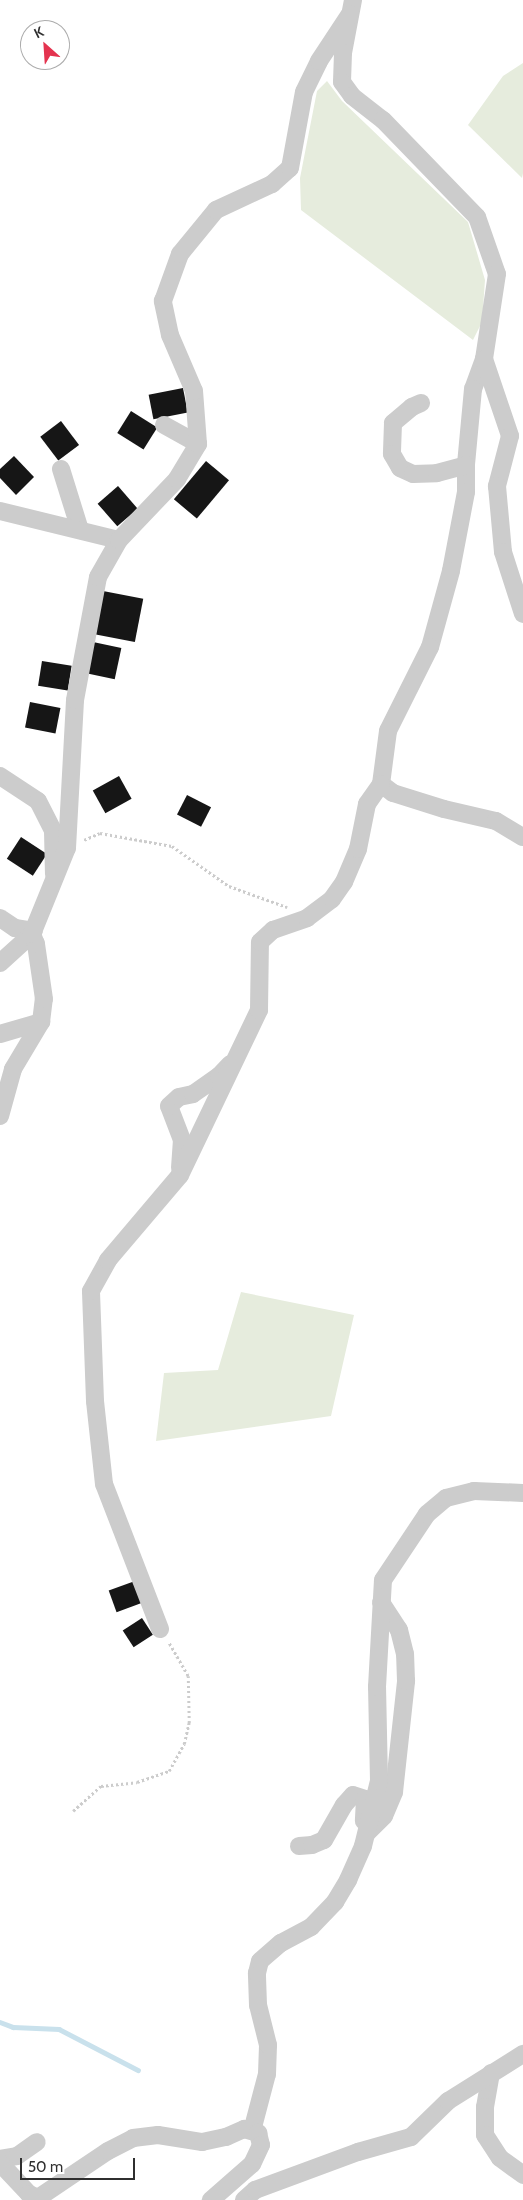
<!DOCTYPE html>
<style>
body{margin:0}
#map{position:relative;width:523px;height:2200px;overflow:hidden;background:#fff;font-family:Cabin,sans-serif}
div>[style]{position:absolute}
.green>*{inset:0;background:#e6ecdd}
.stream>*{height:4.5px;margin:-2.25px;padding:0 2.25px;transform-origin:2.25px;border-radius:2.25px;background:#c9e1ec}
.building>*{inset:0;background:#161616;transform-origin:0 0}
.path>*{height:2.5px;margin-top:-1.25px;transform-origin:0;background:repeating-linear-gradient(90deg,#ccc 0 2.5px,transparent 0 5px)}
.street>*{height:18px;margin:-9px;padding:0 9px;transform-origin:9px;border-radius:9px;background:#ccc}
span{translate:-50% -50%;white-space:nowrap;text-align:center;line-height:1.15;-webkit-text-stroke:5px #fff;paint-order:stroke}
.north{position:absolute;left:20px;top:20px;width:50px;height:50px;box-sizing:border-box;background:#fff;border:1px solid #acacac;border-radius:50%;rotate:334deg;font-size:14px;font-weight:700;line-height:20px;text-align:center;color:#2f2f2f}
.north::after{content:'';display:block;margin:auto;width:18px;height:22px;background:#e4334f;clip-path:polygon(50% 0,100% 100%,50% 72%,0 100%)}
.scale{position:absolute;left:20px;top:2158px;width:115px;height:22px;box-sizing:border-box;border:2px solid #2f2f2f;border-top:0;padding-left:6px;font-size:15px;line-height:18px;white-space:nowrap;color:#2f2f2f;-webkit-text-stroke:4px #fff;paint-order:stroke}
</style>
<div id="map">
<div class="green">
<i style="clip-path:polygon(523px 63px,523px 173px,522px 178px,468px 125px,503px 76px)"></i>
<i style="clip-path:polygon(327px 81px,342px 101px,468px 222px,485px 280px,482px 322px,473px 340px,301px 210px,300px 178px,317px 91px)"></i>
<i style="clip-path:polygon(241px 1292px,354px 1315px,331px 1416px,156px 1441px,164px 1373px,218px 1370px)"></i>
</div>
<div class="stream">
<i style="left:0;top:2022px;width:14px;rotate:21deg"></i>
<i style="left:13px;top:2027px;width:46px;rotate:2.5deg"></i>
<i style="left:59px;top:2029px;width:89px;rotate:27.4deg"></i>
</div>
<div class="building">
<i style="left:183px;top:388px;width:25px;height:35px;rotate:79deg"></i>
<i style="left:131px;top:411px;width:31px;height:26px;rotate:32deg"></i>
<i style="left:61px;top:421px;width:30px;height:26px;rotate:53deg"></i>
<i style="clip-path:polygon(14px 456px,34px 477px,16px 495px,0 478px,0 469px)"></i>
<i style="left:206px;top:461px;width:30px;height:50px;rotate:40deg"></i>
<i style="left:118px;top:486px;width:30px;height:27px;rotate:49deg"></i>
<i style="left:103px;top:591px;width:41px;height:44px;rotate:11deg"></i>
<i style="left:93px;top:642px;width:29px;height:32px;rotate:12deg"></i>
<i style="left:42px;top:661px;width:30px;height:25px;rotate:9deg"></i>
<i style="left:30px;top:702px;width:31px;height:26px;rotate:11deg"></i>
<i style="left:119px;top:776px;width:26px;height:30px;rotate:61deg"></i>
<i style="left:187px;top:795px;width:27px;height:22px;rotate:27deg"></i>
<i style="left:21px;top:837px;width:31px;height:26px;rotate:33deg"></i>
<i style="left:135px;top:1581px;width:23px;height:28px;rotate:70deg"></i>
<i style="left:142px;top:1618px;width:20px;height:23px;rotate:57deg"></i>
</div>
<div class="path">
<i style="left:84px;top:840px;width:17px;rotate:-24deg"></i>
<i style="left:100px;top:833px;width:73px;rotate:10.2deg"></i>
<i style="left:172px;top:846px;width:70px;rotate:35.1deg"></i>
<i style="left:229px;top:886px;width:62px;rotate:19.9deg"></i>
<i style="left:73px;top:1811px;width:38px;rotate:-42deg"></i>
<i style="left:101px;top:1786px;width:36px;rotate:-6deg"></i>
<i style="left:137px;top:1782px;width:34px;rotate:-19deg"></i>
<i style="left:169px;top:1771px;width:31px;rotate:-61deg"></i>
<i style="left:184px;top:1744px;width:22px;rotate:-77deg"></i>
<i style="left:189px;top:1723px;width:47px;rotate:-91.2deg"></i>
<i style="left:188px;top:1676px;width:38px;rotate:-120deg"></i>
</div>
<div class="street">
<i style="left:353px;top:0;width:54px;rotate:100.7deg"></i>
<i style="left:343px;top:53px;width:29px;rotate:92deg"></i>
<i style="left:342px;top:82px;width:17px;rotate:54deg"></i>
<i style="left:352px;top:96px;width:39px;rotate:38deg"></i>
<i style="left:383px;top:120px;width:135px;rotate:45.9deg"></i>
<i style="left:477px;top:217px;width:60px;rotate:70.7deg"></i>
<i style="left:497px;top:274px;width:86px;rotate:98.7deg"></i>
<i style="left:484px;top:359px;width:32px;rotate:110deg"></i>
<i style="left:473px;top:389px;width:76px;rotate:95.3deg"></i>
<i style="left:466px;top:465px;width:27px;rotate:90deg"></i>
<i style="left:466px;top:492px;width:80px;rotate:100.8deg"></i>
<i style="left:451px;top:571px;width:79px;rotate:105.4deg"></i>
<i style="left:430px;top:647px;width:94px;rotate:116.6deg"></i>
<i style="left:388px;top:731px;width:53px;rotate:97.5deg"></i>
<i style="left:381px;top:784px;width:15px;rotate:37deg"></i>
<i style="left:393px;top:793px;width:53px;rotate:17.4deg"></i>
<i style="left:444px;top:809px;width:53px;rotate:13deg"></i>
<i style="left:496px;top:821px;width:31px;rotate:31deg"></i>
<i style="left:484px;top:359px;width:81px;rotate:71.3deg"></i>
<i style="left:510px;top:436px;width:52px;rotate:104.6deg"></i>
<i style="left:497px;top:486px;width:66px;rotate:84.8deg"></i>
<i style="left:503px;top:552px;width:65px;rotate:72.1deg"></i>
<i style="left:421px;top:403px;width:10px;rotate:156deg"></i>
<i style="left:412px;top:407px;width:25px;rotate:140deg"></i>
<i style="left:393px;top:423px;width:31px;rotate:92deg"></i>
<i style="left:392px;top:454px;width:16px;rotate:60deg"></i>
<i style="left:400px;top:468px;width:14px;rotate:25deg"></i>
<i style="left:413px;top:474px;width:24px;rotate:-2deg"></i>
<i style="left:437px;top:473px;width:30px;rotate:-15deg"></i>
<i style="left:164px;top:425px;width:39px;rotate:29deg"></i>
<i style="left:61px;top:469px;width:64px;rotate:72.7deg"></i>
<i style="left:0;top:511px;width:122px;rotate:13.7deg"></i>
<i style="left:0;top:776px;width:45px;rotate:33.3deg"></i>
<i style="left:38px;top:801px;width:34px;rotate:63deg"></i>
<i style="left:53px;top:831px;width:43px;rotate:88.7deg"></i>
<i style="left:0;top:918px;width:18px;rotate:34deg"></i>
<i style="left:15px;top:928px;width:19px;rotate:9deg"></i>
<i style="left:0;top:963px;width:43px;rotate:-42.2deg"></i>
<i style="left:0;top:1034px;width:43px;rotate:-16.3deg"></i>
<i style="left:0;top:1116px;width:49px;rotate:-74.5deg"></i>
<i style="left:13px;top:1069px;width:55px;rotate:-59.2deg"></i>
<i style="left:41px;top:1022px;width:23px;rotate:-83deg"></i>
<i style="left:44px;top:999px;width:56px;rotate:-98.3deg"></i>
<i style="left:36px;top:944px;width:11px;rotate:-112deg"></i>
<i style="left:32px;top:934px;width:93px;rotate:-67.9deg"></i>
<i style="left:67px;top:848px;width:148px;rotate:-86.9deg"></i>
<i style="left:75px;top:700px;width:125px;rotate:-79.4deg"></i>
<i style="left:98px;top:577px;width:43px;rotate:-60.4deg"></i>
<i style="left:119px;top:540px;width:84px;rotate:-46.4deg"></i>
<i style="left:177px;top:479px;width:41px;rotate:-59deg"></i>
<i style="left:198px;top:444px;width:53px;rotate:-94.3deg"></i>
<i style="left:194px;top:391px;width:61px;rotate:-113.2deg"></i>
<i style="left:170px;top:335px;width:35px;rotate:-102deg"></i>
<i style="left:163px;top:301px;width:50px;rotate:-70.1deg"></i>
<i style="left:180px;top:254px;width:57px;rotate:-50.7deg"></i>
<i style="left:216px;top:210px;width:62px;rotate:-24.9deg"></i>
<i style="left:272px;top:184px;width:24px;rotate:-42deg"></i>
<i style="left:290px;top:168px;width:77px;rotate:-79.6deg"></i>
<i style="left:304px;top:92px;width:34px;rotate:-64deg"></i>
<i style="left:319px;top:61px;width:56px;rotate:-56.6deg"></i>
<i style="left:180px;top:1168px;width:28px;rotate:-86deg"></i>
<i style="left:182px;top:1140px;width:36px;rotate:-111deg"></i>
<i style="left:169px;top:1106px;width:13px;rotate:-42deg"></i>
<i style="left:179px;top:1097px;width:14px;rotate:-12deg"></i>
<i style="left:193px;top:1094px;width:32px;rotate:-35deg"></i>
<i style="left:219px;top:1076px;width:16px;rotate:-47deg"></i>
<i style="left:160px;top:1629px;width:155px;rotate:-111.1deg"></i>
<i style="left:104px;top:1484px;width:83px;rotate:-96.2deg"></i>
<i style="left:95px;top:1401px;width:110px;rotate:-92.1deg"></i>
<i style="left:91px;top:1291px;width:35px;rotate:-61deg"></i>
<i style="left:108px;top:1260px;width:111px;rotate:-49.7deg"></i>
<i style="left:180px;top:1175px;width:183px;rotate:-64.4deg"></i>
<i style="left:259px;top:1010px;width:68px;rotate:-89.2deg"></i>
<i style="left:260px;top:942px;width:18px;rotate:-43deg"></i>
<i style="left:273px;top:930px;width:36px;rotate:-19deg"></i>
<i style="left:307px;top:918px;width:31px;rotate:-37deg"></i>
<i style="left:332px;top:899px;width:21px;rotate:-55deg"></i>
<i style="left:344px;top:882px;width:36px;rotate:-67deg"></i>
<i style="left:358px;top:849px;width:46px;rotate:-78.7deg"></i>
<i style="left:367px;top:804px;width:24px;rotate:-55deg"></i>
<i style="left:367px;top:1833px;width:24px;rotate:-45deg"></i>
<i style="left:384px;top:1816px;width:26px;rotate:-67deg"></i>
<i style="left:394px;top:1792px;width:112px;rotate:-83.8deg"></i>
<i style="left:406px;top:1681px;width:27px;rotate:-92deg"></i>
<i style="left:405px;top:1654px;width:25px;rotate:-104deg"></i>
<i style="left:399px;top:1630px;width:33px;rotate:-123deg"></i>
<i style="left:299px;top:1846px;width:13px;rotate:-4deg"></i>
<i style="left:312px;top:1845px;width:13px;rotate:-23deg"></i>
<i style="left:324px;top:1840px;width:40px;rotate:-60.3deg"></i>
<i style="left:344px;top:1805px;width:13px;rotate:-48deg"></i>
<i style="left:353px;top:1795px;width:13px;rotate:18deg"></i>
<i style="left:365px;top:1799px;width:22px;rotate:93deg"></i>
<i style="left:491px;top:2073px;width:35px;rotate:100deg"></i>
<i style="left:485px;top:2107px;width:28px;rotate:90deg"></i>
<i style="left:485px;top:2135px;width:27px;rotate:57deg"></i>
<i style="left:500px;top:2158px;width:29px;rotate:36deg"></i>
<i style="left:252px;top:2131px;width:59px;rotate:-75.3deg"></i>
<i style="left:267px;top:2074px;width:29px;rotate:-88deg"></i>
<i style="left:268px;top:2045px;width:41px;rotate:-104deg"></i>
<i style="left:258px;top:2005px;width:32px;rotate:-92deg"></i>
<i style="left:257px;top:1973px;width:12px;rotate:-76deg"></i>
<i style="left:260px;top:1961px;width:28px;rotate:-41deg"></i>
<i style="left:281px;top:1943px;width:34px;rotate:-28deg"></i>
<i style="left:311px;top:1927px;width:35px;rotate:-46deg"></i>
<i style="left:335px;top:1902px;width:26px;rotate:-59deg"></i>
<i style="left:348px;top:1880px;width:37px;rotate:-66deg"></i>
<i style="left:363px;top:1846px;width:67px;rotate:-76.2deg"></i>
<i style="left:379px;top:1781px;width:94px;rotate:-91.2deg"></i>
<i style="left:377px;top:1687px;width:107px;rotate:-86.8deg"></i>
<i style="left:383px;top:1580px;width:79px;rotate:-56.3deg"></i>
<i style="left:427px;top:1514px;width:25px;rotate:-40deg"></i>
<i style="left:446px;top:1498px;width:29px;rotate:-14deg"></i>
<i style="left:474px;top:1491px;width:49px;rotate:2.3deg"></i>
<i style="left:0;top:2159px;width:17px;rotate:-10deg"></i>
<i style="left:17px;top:2156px;width:24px;rotate:-35deg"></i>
<i style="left:0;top:2163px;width:42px;rotate:46.9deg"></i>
<i style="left:29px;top:2194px;width:10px;rotate:24deg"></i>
<i style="left:38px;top:2198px;width:84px;rotate:-33.9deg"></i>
<i style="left:108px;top:2151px;width:28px;rotate:-27deg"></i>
<i style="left:133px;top:2138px;width:25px;rotate:-7deg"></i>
<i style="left:158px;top:2135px;width:45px;rotate:9deg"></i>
<i style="left:202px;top:2142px;width:25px;rotate:-12deg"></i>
<i style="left:226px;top:2137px;width:20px;rotate:-24deg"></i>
<i style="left:244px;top:2129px;width:15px;rotate:16deg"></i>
<i style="left:258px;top:2133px;width:12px;rotate:76deg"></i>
<i style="left:261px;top:2145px;width:21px;rotate:115deg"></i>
<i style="left:252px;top:2164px;width:55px;rotate:138.7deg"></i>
<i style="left:244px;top:2200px;width:15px;rotate:-42deg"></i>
<i style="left:255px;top:2190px;width:110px;rotate:-20.3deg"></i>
<i style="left:358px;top:2152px;width:55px;rotate:-15.8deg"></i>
<i style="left:411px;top:2137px;width:52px;rotate:-44.2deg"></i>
<i style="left:448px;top:2101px;width:89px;rotate:-32.1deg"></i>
</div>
<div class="north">K</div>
<div class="scale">50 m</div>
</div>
